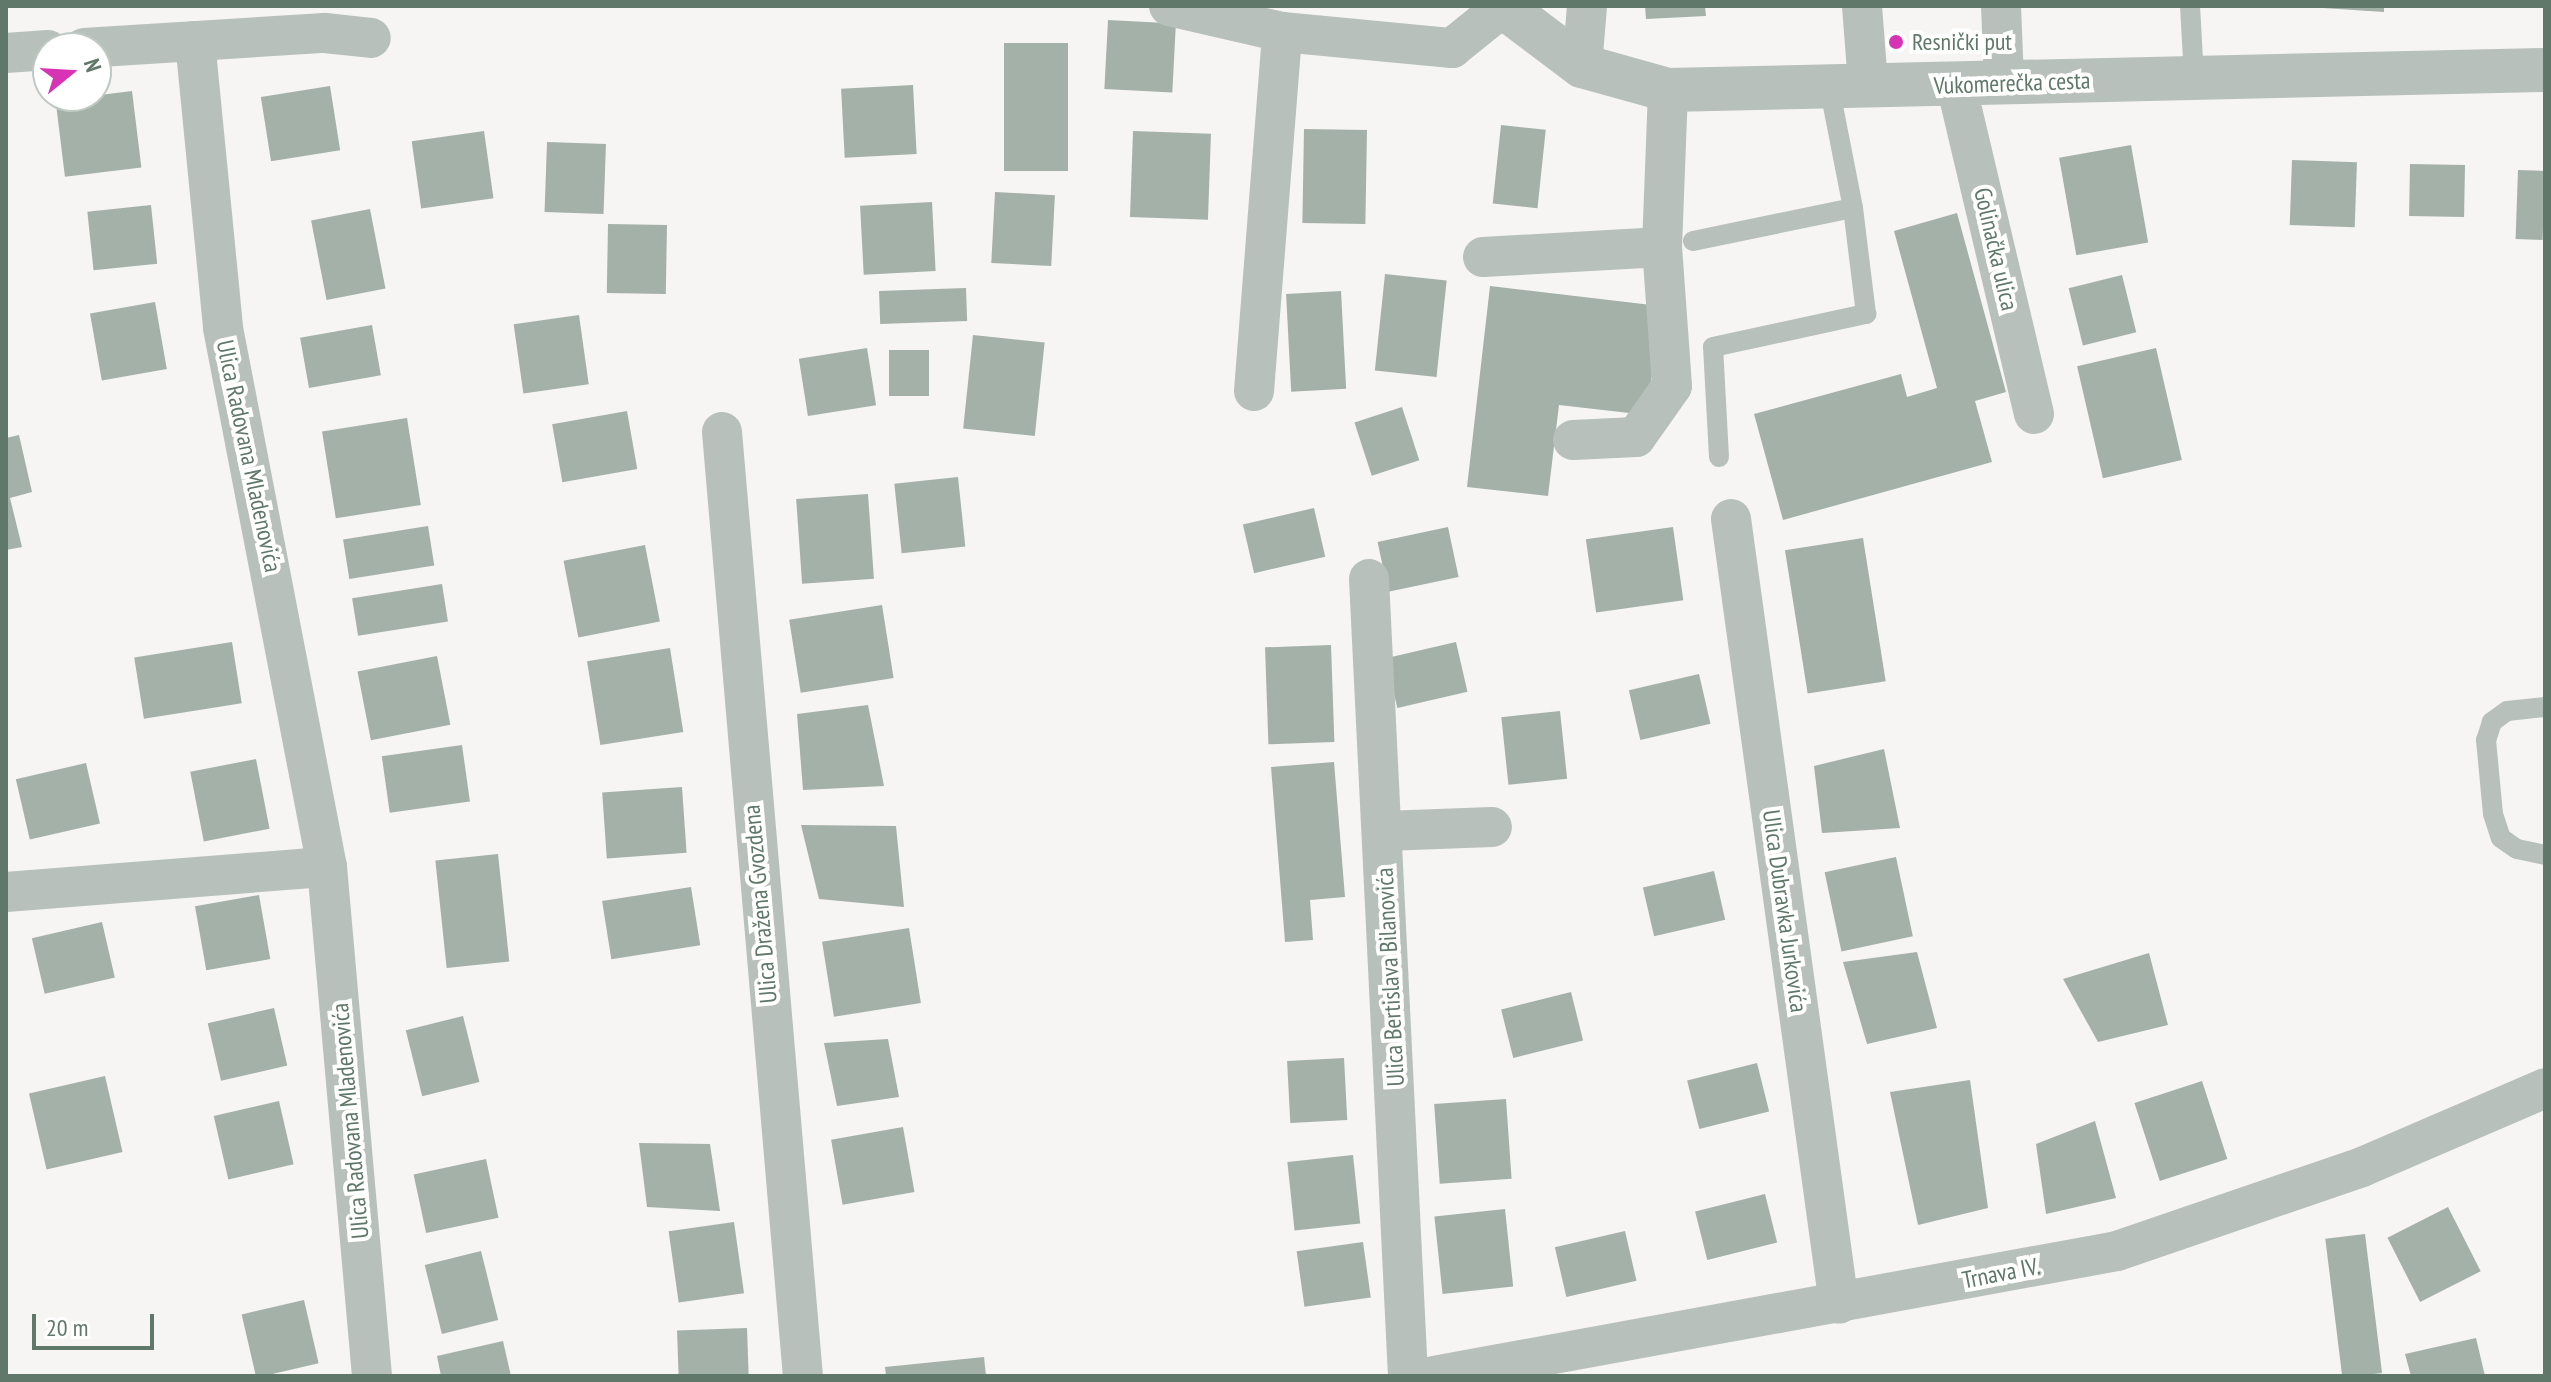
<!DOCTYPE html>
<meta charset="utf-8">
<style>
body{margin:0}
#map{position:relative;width:2551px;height:1382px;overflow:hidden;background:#f7f4f4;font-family:"PT Sans Narrow",sans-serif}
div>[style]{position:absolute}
.building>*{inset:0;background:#a3b1a8;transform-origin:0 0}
.service>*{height:20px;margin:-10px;padding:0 10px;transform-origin:10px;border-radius:10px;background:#b7c0ba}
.minor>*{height:40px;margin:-20px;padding:0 20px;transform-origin:20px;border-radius:20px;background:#b7c0ba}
.tertiary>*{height:44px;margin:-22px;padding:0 22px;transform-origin:22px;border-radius:22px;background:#b7c0ba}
.dots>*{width:22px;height:22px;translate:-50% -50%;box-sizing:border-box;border:4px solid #fff;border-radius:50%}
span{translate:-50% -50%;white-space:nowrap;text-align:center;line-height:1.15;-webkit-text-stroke:8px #fff;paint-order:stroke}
.poi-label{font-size:24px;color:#5f7869}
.left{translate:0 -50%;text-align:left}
.street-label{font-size:24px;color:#5f7869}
.frame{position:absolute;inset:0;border:8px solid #5f7869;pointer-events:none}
.north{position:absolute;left:32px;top:32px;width:80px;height:80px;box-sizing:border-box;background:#fff;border:2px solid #bfc9c3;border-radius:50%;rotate:72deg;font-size:22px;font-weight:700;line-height:32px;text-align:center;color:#5f7869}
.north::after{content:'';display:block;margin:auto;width:28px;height:36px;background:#d734b5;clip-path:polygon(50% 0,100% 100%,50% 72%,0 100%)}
.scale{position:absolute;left:32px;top:1314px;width:122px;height:36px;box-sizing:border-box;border:4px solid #5f7869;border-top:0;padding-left:10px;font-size:24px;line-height:28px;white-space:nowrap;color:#5f7869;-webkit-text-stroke:6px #fff;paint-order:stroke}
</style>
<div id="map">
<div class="building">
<i style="clip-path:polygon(1645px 6px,1705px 6px,1706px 16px,1646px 19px)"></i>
<i style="clip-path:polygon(2292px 6px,2384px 6px,2384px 12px)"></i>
<i style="left:1108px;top:20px;width:68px;height:69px;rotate:3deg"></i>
<i style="left:1004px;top:43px;width:64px;height:128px"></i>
<i style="left:913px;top:85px;width:69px;height:72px;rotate:87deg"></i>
<i style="left:330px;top:86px;width:65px;height:70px;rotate:81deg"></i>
<i style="left:132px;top:91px;width:77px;height:77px;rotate:83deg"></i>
<i style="left:1501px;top:125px;width:45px;height:79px;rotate:6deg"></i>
<i style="left:1304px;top:129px;width:63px;height:94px;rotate:1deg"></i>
<i style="left:484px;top:131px;width:68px;height:73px;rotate:82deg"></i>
<i style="left:1133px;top:131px;width:78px;height:86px;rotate:2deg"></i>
<i style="left:547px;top:142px;width:59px;height:70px;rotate:2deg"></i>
<i style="left:2131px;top:145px;width:99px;height:73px;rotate:80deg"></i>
<i style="left:2292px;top:160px;width:65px;height:65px;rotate:2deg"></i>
<i style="left:2410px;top:164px;width:55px;height:52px;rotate:1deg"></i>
<i style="left:2518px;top:170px;width:27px;height:69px;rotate:2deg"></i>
<i style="left:995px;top:192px;width:60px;height:71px;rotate:3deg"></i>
<i style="left:932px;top:202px;width:69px;height:72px;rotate:87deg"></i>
<i style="left:151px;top:205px;width:59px;height:64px;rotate:84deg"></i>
<i style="left:370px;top:209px;width:81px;height:60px;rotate:79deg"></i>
<i style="clip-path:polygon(1957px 213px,2006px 392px,1975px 401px,1992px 462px,1783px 520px,1754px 414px,1901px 374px,1907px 397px,1937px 388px,1894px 231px)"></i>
<i style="left:608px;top:224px;width:59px;height:69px;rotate:1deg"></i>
<i style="left:1385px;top:274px;width:62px;height:97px;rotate:6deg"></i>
<i style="left:2122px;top:275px;width:59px;height:55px;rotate:76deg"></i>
<i style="clip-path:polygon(1490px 286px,1660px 306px,1647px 415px,1559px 405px,1548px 496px,1467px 487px)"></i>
<i style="left:966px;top:288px;width:33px;height:87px;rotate:88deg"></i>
<i style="left:1341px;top:291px;width:98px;height:55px;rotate:87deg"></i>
<i style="left:155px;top:302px;width:68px;height:66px;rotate:80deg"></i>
<i style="left:579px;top:315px;width:70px;height:66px;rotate:82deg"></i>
<i style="left:372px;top:325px;width:51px;height:73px;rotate:80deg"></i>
<i style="left:973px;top:335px;width:72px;height:94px;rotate:6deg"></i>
<i style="left:867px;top:348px;width:58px;height:69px;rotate:81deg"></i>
<i style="left:2156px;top:348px;width:115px;height:81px;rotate:77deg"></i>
<i style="left:889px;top:350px;width:40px;height:46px"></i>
<i style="left:1402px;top:407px;width:56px;height:50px;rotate:72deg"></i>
<i style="left:627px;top:411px;width:59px;height:76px;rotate:80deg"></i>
<i style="left:407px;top:418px;width:88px;height:86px;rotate:81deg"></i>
<i style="clip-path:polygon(19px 435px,32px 492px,10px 498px,22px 547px,6px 550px,6px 438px)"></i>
<i style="left:958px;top:477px;width:70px;height:64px;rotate:84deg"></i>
<i style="left:868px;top:494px;width:85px;height:72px;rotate:86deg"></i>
<i style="left:1314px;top:508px;width:50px;height:73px;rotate:77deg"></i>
<i style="left:428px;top:526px;width:40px;height:86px;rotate:81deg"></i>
<i style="left:1448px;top:527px;width:51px;height:72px;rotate:78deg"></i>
<i style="left:1673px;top:527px;width:74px;height:88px;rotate:82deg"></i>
<i style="left:1863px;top:538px;width:145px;height:79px;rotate:81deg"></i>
<i style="left:645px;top:545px;width:78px;height:83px;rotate:79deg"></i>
<i style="left:442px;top:584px;width:38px;height:91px;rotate:81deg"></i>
<i style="left:882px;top:605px;width:74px;height:94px;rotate:81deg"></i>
<i style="left:232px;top:642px;width:62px;height:99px;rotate:81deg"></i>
<i style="left:1456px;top:642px;width:51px;height:72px;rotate:77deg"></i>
<i style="left:1331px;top:645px;width:97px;height:66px;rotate:88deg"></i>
<i style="left:670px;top:648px;width:85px;height:84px;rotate:81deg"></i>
<i style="left:437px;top:656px;width:70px;height:81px;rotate:79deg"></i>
<i style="left:1699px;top:674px;width:51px;height:72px;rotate:77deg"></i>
<i style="clip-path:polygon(868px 705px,884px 786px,803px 790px,797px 714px)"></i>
<i style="left:1560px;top:711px;width:68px;height:59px;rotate:84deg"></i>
<i style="left:462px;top:745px;width:57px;height:81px;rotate:82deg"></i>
<i style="clip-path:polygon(1884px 749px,1900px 828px,1822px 833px,1814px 766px)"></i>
<i style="left:256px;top:759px;width:71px;height:67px;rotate:79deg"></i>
<i style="clip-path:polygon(1334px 762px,1345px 897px,1310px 900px,1313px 940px,1285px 942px,1271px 767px)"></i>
<i style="left:86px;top:763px;width:62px;height:72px;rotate:77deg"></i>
<i style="left:682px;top:787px;width:66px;height:80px;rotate:86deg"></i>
<i style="clip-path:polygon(801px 825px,896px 826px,904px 907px,819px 899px)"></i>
<i style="left:498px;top:854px;width:108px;height:63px;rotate:84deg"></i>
<i style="left:1896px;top:857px;width:81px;height:73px;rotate:78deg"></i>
<i style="left:1714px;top:871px;width:50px;height:73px;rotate:77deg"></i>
<i style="left:691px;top:887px;width:59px;height:90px;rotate:81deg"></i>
<i style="left:259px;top:895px;width:65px;height:65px;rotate:80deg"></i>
<i style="left:102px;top:922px;width:57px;height:72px;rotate:77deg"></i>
<i style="left:909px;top:928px;width:76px;height:88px;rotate:81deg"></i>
<i style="clip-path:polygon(1917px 952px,1937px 1028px,1867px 1044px,1843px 962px)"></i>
<i style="clip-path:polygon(2149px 953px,2168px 1025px,2098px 1042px,2063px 979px)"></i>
<i style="left:1571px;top:992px;width:50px;height:72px;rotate:76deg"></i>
<i style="left:274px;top:1008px;width:59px;height:68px;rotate:77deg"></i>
<i style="left:463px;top:1016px;width:68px;height:59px;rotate:76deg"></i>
<i style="clip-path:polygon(888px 1039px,899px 1097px,837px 1106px,824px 1043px)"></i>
<i style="left:1344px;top:1058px;width:62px;height:57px;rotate:87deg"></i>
<i style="left:1757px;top:1063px;width:50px;height:72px;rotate:76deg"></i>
<i style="left:105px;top:1076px;width:78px;height:78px;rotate:77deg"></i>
<i style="clip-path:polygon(1970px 1080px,1988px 1208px,1918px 1225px,1890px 1092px)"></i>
<i style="left:2202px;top:1081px;width:82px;height:71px;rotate:72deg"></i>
<i style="left:1506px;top:1099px;width:80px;height:72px;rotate:86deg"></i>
<i style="left:279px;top:1101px;width:65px;height:67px;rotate:77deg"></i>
<i style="clip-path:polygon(2095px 1121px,2116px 1198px,2046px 1214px,2036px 1144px)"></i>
<i style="left:903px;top:1127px;width:66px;height:73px;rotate:80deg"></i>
<i style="clip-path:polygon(639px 1143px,710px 1144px,720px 1211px,647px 1207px)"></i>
<i style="left:1353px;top:1155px;width:69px;height:66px;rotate:84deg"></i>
<i style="left:486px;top:1159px;width:60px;height:74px;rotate:78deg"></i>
<i style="left:1765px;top:1194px;width:50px;height:72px;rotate:76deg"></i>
<i style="left:2448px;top:1207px;width:72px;height:68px;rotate:63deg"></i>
<i style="left:1505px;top:1209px;width:78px;height:71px;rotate:84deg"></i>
<i style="left:734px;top:1222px;width:72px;height:66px;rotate:82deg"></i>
<i style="left:1625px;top:1231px;width:51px;height:72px;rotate:77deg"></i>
<i style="left:2365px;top:1234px;width:140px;height:40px;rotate:83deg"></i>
<i style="left:1363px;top:1242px;width:56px;height:67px;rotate:82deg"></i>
<i style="left:481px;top:1251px;width:71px;height:58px;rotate:76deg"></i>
<i style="left:304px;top:1300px;width:65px;height:64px;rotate:77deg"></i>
<i style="left:747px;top:1328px;width:48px;height:70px;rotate:88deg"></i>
<i style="clip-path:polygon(2476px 1338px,2485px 1376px,2411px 1376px,2405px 1354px)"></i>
<i style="clip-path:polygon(503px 1341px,511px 1376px,441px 1376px,437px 1356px)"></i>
<i style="clip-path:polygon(984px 1357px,986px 1376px,886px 1376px,885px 1367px)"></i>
</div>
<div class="service">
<i style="left:2190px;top:6px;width:72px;rotate:86.8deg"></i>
<i style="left:1693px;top:241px;width:163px;rotate:-11.7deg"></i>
<i style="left:1719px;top:457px;width:110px;rotate:-93.1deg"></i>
<i style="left:1713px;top:347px;width:157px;rotate:-12.2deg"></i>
<i style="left:1866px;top:314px;width:107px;rotate:-97deg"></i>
<i style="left:1853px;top:208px;width:124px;rotate:-101.1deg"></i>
<i style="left:2545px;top:707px;width:38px;rotate:174deg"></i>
<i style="left:2507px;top:711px;width:19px;rotate:144deg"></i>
<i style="left:2492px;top:722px;width:19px;rotate:108deg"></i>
<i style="left:2486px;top:740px;width:74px;rotate:84.6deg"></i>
<i style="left:2493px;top:814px;width:25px;rotate:72deg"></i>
<i style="left:2501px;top:838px;width:19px;rotate:35deg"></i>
<i style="left:2517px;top:849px;width:29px;rotate:12deg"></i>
</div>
<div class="minor">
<i style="left:1169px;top:6px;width:116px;rotate:13deg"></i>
<i style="left:1282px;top:32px;width:171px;rotate:5.4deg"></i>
<i style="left:1452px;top:48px;width:65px;rotate:-38.8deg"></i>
<i style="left:1862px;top:6px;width:78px;rotate:85.6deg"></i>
<i style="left:2001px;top:6px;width:76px;rotate:87.7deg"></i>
<i style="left:195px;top:41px;width:288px;rotate:84.4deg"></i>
<i style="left:223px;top:328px;width:549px;rotate:79.08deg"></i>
<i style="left:327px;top:867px;width:511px;rotate:84.95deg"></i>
<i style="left:84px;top:48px;width:241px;rotate:-3.6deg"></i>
<i style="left:325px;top:33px;width:46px;rotate:6.2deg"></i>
<i style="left:6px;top:53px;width:42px;rotate:-4.1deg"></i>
<i style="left:1582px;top:66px;width:60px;rotate:-85.2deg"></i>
<i style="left:1956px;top:84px;width:339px;rotate:76.7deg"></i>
<i style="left:1483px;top:257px;width:179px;rotate:-3.2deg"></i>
<i style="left:1254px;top:391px;width:360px;rotate:-85.5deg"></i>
<i style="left:722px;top:432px;width:947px;rotate:85.1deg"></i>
<i style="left:1573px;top:440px;width:63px;rotate:-2.7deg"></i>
<i style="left:1636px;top:437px;width:62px;rotate:-54.8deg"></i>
<i style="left:1672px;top:386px;width:139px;rotate:-94.1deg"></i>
<i style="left:1662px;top:247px;width:157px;rotate:-87.8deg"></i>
<i style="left:1731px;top:519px;width:792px;rotate:82.17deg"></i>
<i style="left:1369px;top:579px;width:798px;rotate:87.2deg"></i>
<i style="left:1384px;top:831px;width:108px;rotate:-2.1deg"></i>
<i style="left:6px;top:892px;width:322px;rotate:-4.5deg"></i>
<i style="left:1434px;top:1376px;width:694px;rotate:-10.37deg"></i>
<i style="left:2117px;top:1251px;width:259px;rotate:-18.9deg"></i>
<i style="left:2362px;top:1167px;width:199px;rotate:-23.3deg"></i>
</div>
<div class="tertiary">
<i style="left:1502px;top:6px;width:100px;rotate:36.9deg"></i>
<i style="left:1582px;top:66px;width:89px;rotate:15.6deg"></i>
<i style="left:1668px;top:90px;width:877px;rotate:-1.31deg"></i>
</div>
<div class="dots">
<i style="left:1896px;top:42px;background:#d734b5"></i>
</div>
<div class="poi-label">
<span class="left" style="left:1912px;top:42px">Resnički put</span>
</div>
<div class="street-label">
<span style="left:2012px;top:83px;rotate:-2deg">Vukomerečka cesta</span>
<span style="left:1996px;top:249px;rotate:77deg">Golinačka ulica</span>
<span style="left:249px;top:456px;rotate:78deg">Ulica Radovana Mladenovića</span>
<span style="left:760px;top:904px;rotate:-95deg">Ulica Dražena Gvozdena</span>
<span style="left:1785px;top:911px;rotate:82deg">Ulica Dubravka Jurkovića</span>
<span style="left:1390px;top:977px;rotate:-93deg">Ulica Bertislava Bilanovića</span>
<span style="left:350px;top:1121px;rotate:-95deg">Ulica Radovana Mladenovića</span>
<span style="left:2001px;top:1273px;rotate:-11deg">Trnava IV.</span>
</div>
<div class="frame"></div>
<div class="north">N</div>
<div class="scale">20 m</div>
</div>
